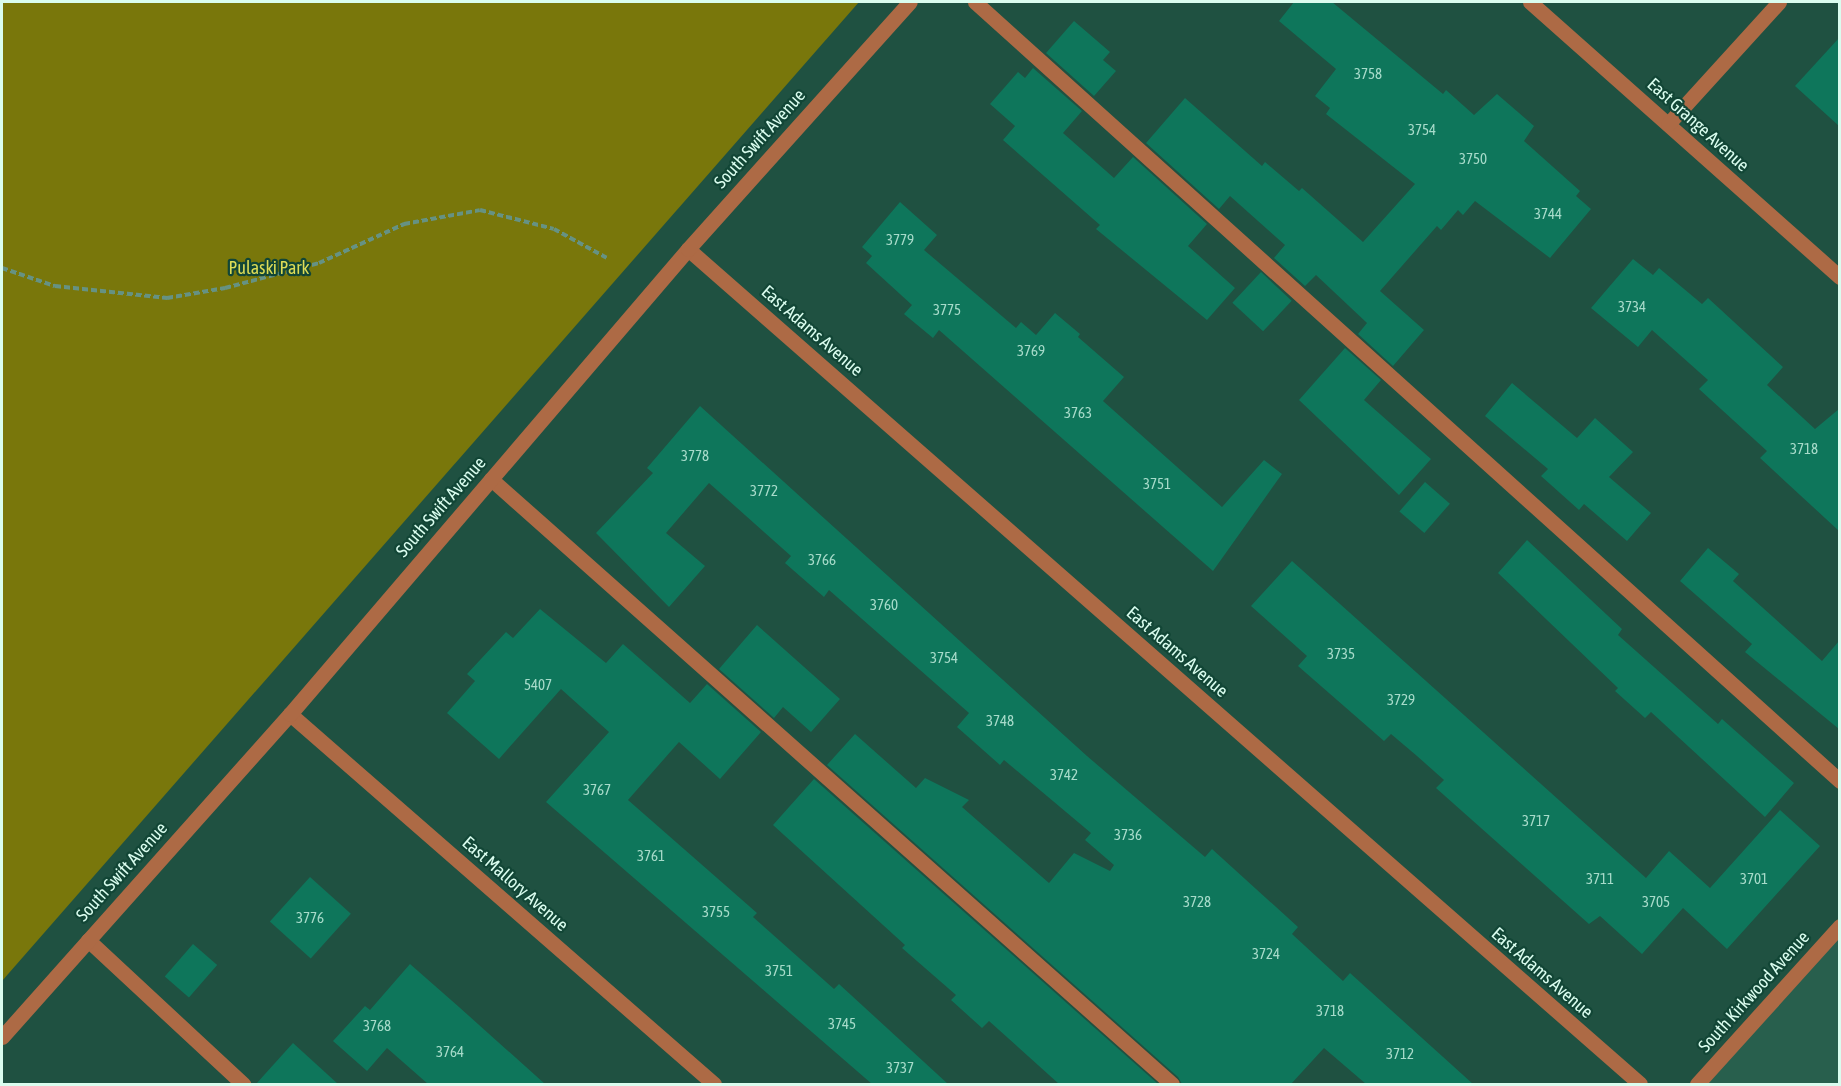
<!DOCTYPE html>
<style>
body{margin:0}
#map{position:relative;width:1841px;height:1086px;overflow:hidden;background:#1f5141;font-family:"Asap Condensed",sans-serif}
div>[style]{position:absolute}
.built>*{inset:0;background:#285f4d}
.green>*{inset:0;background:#79770b}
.building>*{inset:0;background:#0e765b;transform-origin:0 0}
.path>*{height:4px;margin-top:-2px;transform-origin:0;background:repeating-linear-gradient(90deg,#669283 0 6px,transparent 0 9px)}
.lane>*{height:15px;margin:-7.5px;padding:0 7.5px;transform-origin:7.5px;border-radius:7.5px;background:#ad6a45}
.street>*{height:15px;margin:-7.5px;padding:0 7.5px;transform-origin:7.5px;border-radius:7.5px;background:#ad6a45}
span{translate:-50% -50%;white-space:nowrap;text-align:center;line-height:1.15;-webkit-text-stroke:4.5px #124636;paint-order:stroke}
.number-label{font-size:15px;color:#a7dbca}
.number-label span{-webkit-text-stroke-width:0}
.street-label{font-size:18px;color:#dafdef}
.park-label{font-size:18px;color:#dddc56}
.frame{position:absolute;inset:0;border:3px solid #dafdef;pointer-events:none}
</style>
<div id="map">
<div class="built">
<i style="clip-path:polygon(1839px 926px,1839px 1084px,1697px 1084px)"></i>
</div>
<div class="green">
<i style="clip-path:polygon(2px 2px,859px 2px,2px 981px)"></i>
</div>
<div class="building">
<i style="clip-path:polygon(1294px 2px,1332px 2px,1443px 94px,1446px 90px,1474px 115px,1497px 94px,1534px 126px,1524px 141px,1580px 191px,1576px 196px,1591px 209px,1550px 258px,1475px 201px,1463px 215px,1458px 210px,1441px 230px,1437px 226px,1380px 291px,1424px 330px,1393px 366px,1358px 334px,1367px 323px,1316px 275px,1305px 286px,1274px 258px,1285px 245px,1230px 196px,1219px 209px,1146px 143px,1185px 98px,1262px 166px,1265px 162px,1299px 191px,1302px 188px,1363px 242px,1415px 184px,1326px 114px,1330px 108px,1315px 96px,1336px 69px,1279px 21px)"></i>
<i style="clip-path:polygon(1074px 21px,1110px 52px,1103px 60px,1116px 71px,1094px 96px,1046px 53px)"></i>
<i style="clip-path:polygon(1839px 38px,1839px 126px,1795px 86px)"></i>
<i style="clip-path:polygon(1033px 68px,1082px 111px,1063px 133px,1114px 178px,1133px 157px,1207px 224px,1188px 246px,1235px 288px,1207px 320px,1096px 229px,1100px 225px,1003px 140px,1015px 126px,990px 104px,1018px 72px,1025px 78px)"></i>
<i style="clip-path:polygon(900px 202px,937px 235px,924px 250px,1016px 328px,1021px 322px,1036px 335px,1055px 313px,1080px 334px,1078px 337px,1124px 377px,1103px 401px,1222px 507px,1264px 460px,1282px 474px,1213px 571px,939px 330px,933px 338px,904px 314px,912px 305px,866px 263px,872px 256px,862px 247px)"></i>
<i style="clip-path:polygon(1633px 259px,1653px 275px,1659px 268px,1702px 304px,1708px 298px,1783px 367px,1767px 385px,1815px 429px,1839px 409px,1839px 531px,1760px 458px,1767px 451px,1699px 389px,1708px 380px,1652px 330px,1638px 347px,1591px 308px)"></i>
<i style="left:1261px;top:272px;width:42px;height:42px;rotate:43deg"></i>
<i style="clip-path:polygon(1345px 348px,1381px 380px,1364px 400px,1431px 459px,1399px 495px,1299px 400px)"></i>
<i style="clip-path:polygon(1512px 383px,1577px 438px,1595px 418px,1633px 452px,1609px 477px,1651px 513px,1627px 541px,1584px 504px,1579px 510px,1541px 476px,1548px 469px,1485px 416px)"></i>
<i style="clip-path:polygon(700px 406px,1087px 756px,1205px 857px,1212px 849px,1298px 927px,1292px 934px,1343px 981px,1350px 973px,1473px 1084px,1366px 1084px,1324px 1048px,1291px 1084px,1182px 1084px,1178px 1077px,827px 765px,855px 734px,916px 788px,925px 778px,969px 800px,962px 807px,1049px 883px,1074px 853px,1110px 871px,1114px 865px,1085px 840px,1091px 833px,1004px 760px,1000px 765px,957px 727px,969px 713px,829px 590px,824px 597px,801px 577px,785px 563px,791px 556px,709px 483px,666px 533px,705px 566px,669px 607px,596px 533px,653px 473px,647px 468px)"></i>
<i style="left:1425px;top:482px;width:33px;height:39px;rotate:41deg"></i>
<i style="clip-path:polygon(1527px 540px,1622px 629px,1618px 635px,1718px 724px,1722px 719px,1794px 783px,1765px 817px,1651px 712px,1645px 718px,1615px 691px,1618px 688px,1498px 573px)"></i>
<i style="clip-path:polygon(1708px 548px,1739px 574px,1733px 581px,1822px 661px,1839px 641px,1839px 729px,1745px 652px,1752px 644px,1680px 581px)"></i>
<i style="clip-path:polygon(1292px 561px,1646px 878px,1669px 851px,1710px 888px,1780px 810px,1820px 846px,1727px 949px,1683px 908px,1642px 954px,1600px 916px,1589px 924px,1436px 788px,1444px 780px,1417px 756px,1391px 734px,1384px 741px,1298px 666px,1307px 656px,1251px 606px)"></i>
<i style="clip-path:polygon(540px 609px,606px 663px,623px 644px,690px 703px,707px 684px,761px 732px,720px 779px,679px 742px,628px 800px,757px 913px,753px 917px,834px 989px,839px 984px,948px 1084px,872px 1084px,546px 802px,609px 732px,561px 689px,499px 759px,447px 713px,475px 681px,467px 674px,506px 632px,513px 638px)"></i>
<i style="clip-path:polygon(757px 625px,840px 699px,811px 732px,783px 707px,774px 718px,719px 669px)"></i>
<i style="clip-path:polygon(814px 779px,1158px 1084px,1059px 1084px,989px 1021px,982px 1028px,951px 1000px,956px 995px,902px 948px,905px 945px,773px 825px)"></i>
<i style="left:310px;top:877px;width:55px;height:60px;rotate:42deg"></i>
<i style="left:193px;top:944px;width:32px;height:43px;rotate:41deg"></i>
<i style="clip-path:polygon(410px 964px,459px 1007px,545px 1084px,428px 1084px,387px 1048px,367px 1071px,333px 1041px,365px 1006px,370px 1010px)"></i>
<i style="clip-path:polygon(293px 1043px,338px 1084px,256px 1084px)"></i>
</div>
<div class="path">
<i style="left:2px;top:268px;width:56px;rotate:18.8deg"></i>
<i style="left:55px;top:286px;width:113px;rotate:6.1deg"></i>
<i style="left:167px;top:298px;width:59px;rotate:-9.8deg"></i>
<i style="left:225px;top:288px;width:97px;rotate:-14.9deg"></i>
<i style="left:319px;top:263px;width:94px;rotate:-24.6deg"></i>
<i style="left:404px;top:224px;width:77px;rotate:-10.4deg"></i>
<i style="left:480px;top:210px;width:76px;rotate:14.4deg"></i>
<i style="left:554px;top:229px;width:60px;rotate:28.7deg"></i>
</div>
<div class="lane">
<i style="left:975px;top:2px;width:1164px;rotate:42.01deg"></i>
<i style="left:491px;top:479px;width:911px;rotate:41.62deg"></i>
<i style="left:88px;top:940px;width:212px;rotate:42.9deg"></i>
</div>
<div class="street">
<i style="left:1530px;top:2px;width:414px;rotate:41.6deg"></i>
<i style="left:1668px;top:124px;width:165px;rotate:-47.7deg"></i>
<i style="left:688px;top:249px;width:1266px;rotate:41.25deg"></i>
<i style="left:290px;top:714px;width:563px;rotate:41.11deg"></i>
<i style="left:2px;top:1037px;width:433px;rotate:-48.3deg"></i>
<i style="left:290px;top:714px;width:612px;rotate:-49.44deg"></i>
<i style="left:688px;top:249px;width:332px;rotate:-48.1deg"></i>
<i style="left:1697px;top:1084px;width:213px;rotate:-47.9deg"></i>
</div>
<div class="number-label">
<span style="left:1368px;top:74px">3758</span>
<span style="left:1422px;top:130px">3754</span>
<span style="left:1473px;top:159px">3750</span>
<span style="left:1548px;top:214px">3744</span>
<span style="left:900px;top:240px">3779</span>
<span style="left:1632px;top:307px">3734</span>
<span style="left:947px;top:310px">3775</span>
<span style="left:1031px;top:351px">3769</span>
<span style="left:1078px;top:413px">3763</span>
<span style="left:1804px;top:449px">3718</span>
<span style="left:695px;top:456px">3778</span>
<span style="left:1157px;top:484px">3751</span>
<span style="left:764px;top:491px">3772</span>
<span style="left:822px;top:560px">3766</span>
<span style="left:884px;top:605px">3760</span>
<span style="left:1341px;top:654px">3735</span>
<span style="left:944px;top:658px">3754</span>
<span style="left:538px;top:685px">5407</span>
<span style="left:1401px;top:700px">3729</span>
<span style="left:1000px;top:721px">3748</span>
<span style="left:1064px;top:775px">3742</span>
<span style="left:597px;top:790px">3767</span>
<span style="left:1536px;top:821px">3717</span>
<span style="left:1128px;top:835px">3736</span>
<span style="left:651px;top:856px">3761</span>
<span style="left:1600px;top:879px">3711</span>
<span style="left:1754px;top:879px">3701</span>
<span style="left:1197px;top:902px">3728</span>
<span style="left:1656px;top:902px">3705</span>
<span style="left:716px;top:912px">3755</span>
<span style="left:310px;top:918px">3776</span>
<span style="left:1266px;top:954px">3724</span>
<span style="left:779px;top:971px">3751</span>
<span style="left:1330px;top:1011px">3718</span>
<span style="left:842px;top:1024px">3745</span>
<span style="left:377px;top:1026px">3768</span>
<span style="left:450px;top:1052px">3764</span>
<span style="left:1400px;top:1054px">3712</span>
<span style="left:900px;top:1068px">3737</span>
</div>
<div class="street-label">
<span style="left:1698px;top:125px;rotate:42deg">East Grange Avenue</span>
<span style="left:760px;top:139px;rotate:-48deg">South Swift Avenue</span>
<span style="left:812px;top:331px;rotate:41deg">East Adams Avenue</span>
<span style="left:441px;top:507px;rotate:-49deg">South Swift Avenue</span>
<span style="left:1177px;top:652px;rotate:41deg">East Adams Avenue</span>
<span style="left:122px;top:872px;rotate:-48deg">South Swift Avenue</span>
<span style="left:515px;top:884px;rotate:41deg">East Mallory Avenue</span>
<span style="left:1542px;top:973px;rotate:41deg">East Adams Avenue</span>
<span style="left:1754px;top:992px;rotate:-48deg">South Kirkwood Avenue</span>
</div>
<div class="park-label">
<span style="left:269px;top:268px">Pulaski Park</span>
</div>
<div class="frame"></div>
</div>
